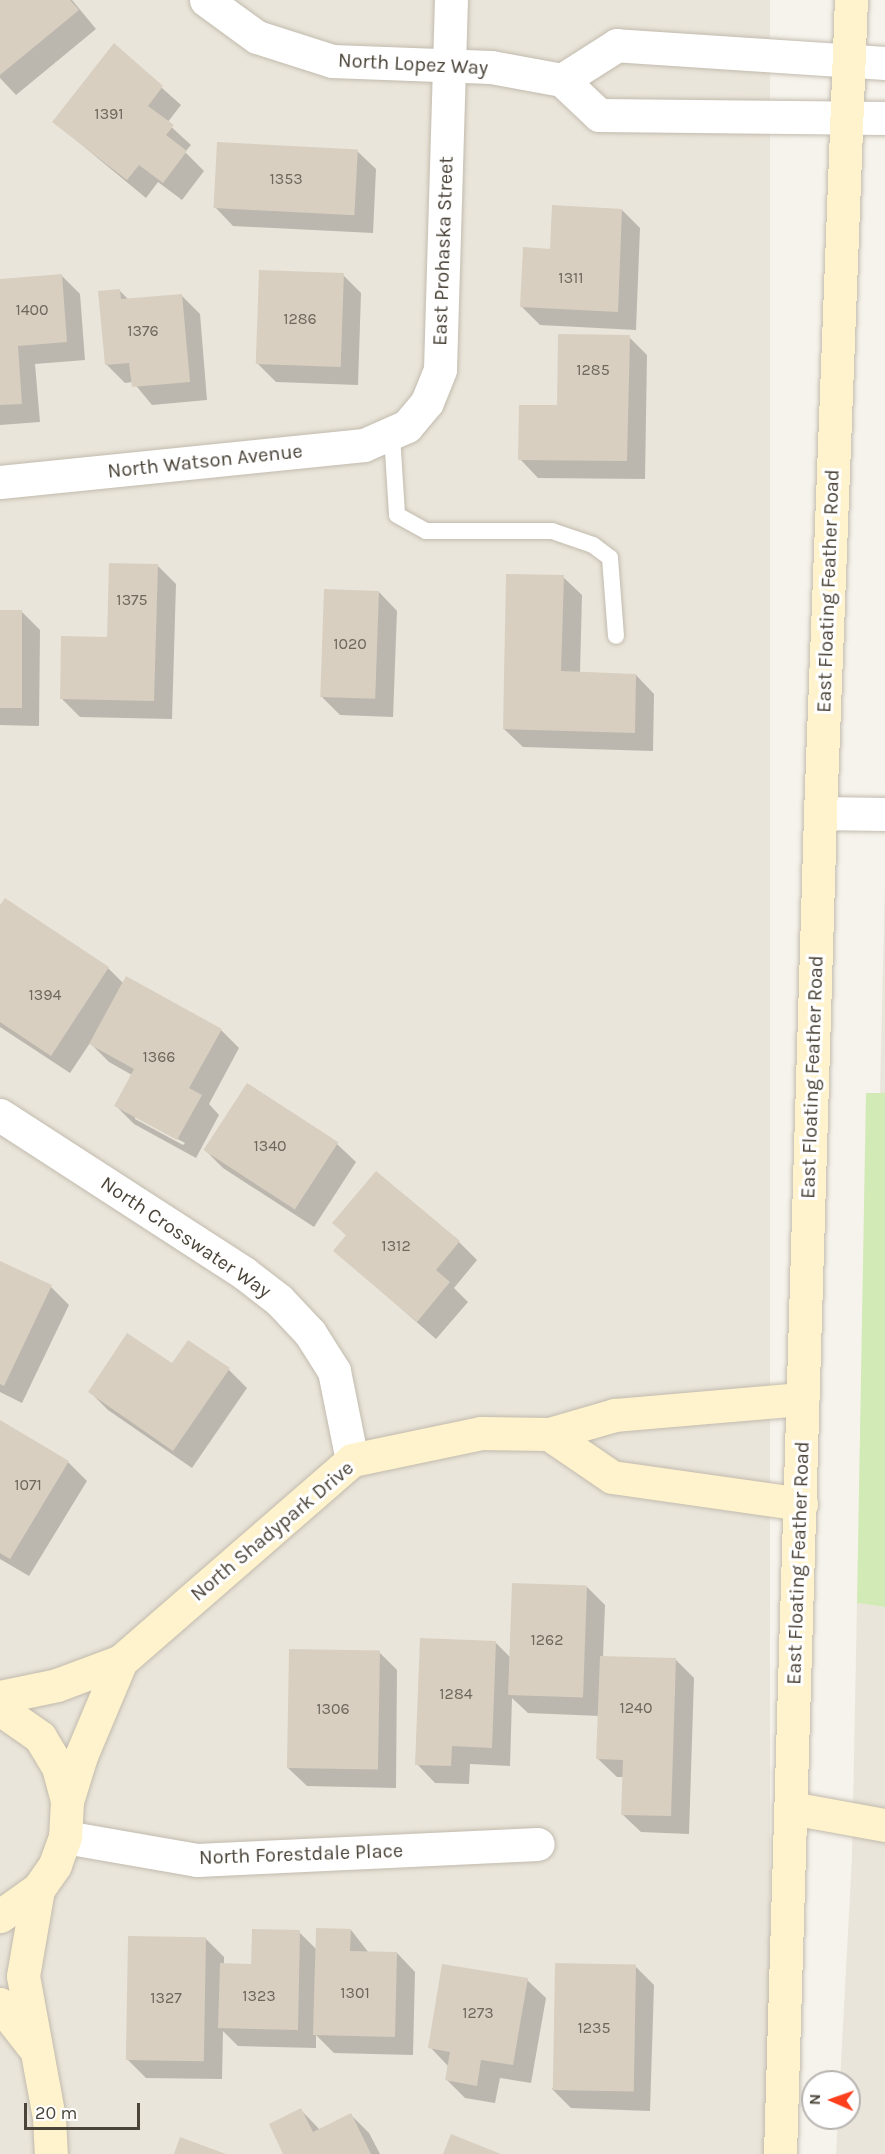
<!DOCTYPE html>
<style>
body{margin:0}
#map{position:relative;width:885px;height:2154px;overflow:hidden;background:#f6f3ec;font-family:Karla,sans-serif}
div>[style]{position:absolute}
.residential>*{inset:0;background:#eae5da;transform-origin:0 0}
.green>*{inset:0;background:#d2eab5}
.shadow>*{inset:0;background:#0003}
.building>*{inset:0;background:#d8cfc1;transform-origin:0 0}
.roads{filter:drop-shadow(0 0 2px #c2bbae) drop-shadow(0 0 2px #c2bbae)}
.lane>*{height:16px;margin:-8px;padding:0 8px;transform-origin:8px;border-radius:8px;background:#fff}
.street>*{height:33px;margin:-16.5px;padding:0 16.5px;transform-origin:16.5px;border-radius:16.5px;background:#fff}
.secondary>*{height:33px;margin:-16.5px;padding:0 16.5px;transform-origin:16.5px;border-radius:16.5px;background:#fff3cd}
span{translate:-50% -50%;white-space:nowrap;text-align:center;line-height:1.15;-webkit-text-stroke:6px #fff;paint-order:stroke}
.number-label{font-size:16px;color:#6e675b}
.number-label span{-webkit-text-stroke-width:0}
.street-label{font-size:20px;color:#4b4439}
.north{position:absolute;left:801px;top:2070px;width:60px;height:60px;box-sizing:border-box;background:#fff;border:2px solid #b7b4b0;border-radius:50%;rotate:272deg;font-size:16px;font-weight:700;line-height:24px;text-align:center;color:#4b4439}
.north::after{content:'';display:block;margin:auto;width:21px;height:27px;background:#fc3f1d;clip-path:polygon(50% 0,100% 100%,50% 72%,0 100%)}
.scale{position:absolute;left:24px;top:2103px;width:116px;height:27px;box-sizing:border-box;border:3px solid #4b4439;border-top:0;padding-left:8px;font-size:18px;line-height:21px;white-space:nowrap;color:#4b4439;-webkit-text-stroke:4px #fff;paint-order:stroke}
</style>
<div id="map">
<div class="residential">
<i style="left:0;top:0;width:770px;height:2154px"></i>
<i style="clip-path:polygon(885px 880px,885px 1093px,880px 1093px)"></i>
<i style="clip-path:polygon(857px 1603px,885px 1607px,885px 2154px,836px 2154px,838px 2118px,849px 2118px,849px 2082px,840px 2082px,852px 1856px)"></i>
</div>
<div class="green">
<i style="clip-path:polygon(866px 1093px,885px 1093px,885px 1607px,857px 1603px)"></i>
</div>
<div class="shadow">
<i style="clip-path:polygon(0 0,72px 0,96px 29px,16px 95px,0 78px)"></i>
<i style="clip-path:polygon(114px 45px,181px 105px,167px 123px,191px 145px,185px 152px,204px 171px,182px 200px,158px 182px,146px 198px,54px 122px)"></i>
<i style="clip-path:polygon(357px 151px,376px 169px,373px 233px,233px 226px,215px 207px)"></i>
<i style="clip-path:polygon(622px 210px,640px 228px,636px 330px,540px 325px,522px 307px,551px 250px)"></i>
<i style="clip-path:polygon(343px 275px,361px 293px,358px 385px,276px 382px,257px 363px)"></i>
<i style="clip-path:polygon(62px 276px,80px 294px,85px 360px,35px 364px,40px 422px,0 425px,0 280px)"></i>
<i style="clip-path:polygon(120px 291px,129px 300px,181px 295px,200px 314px,207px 400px,152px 405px,133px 382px,125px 383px,106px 364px)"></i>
<i style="clip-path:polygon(629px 337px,647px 355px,645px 479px,538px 478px,520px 459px,559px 407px)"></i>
<i style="clip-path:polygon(158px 566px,176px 584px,172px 719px,80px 717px,61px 698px,108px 639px)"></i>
<i style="clip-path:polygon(563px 577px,582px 595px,580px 673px,636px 675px,654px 694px,653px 751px,523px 747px,504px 729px)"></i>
<i style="clip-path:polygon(379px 592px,397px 611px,393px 717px,340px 715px,321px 696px)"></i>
<i style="clip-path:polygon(0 612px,22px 612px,40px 630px,39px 726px,0 725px)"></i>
<i style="clip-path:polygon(evenodd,0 908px,108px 968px,124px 984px,221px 1030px,239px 1048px,209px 1104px,219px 1115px,196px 1158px,134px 1124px,115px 1105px,132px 1075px,109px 1062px,90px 1043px,70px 1073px,0 1027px,0 908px,135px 1116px,185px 1143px,183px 1145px,135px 1119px,135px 1116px)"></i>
<i style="clip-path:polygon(337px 1144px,356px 1162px,314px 1227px,223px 1168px,204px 1149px)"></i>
<i style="clip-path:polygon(334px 1223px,459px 1242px,477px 1260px,454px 1288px,468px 1302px,436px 1339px,335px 1251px,347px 1236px)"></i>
<i style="clip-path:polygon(0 1262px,51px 1287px,69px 1305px,22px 1403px,0 1392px)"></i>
<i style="clip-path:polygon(172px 1365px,229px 1370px,247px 1388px,192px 1468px,108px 1410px,90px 1392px)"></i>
<i style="clip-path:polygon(0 1422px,68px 1462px,87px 1481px,29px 1576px,0 1559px)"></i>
<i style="clip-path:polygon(587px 1587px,605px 1605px,603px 1657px,675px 1659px,694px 1678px,689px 1834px,641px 1832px,622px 1814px,624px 1777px,617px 1777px,598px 1759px,600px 1716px,528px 1713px,512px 1698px,510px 1766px,470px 1764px,469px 1784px,435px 1783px,417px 1764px,495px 1642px,510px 1657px)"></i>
<i style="clip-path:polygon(379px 1652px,397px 1670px,396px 1788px,307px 1786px,288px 1768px)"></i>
<i style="clip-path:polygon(351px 1930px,369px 1953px,397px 1953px,415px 1972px,413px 2055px,334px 2053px,316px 2035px,316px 2048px,238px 2046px,223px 2031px,222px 2079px,146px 2078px,127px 2059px,205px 1938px,224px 1957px,224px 1964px,252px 1965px,299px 1932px,317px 1950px)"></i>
<i style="clip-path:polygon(636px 1967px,654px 1985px,650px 2111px,571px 2108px,552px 2089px)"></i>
<i style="clip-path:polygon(527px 1980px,546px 1998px,531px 2083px,500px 2078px,495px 2103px,465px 2098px,447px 2080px,448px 2066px,430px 2047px)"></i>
<i style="clip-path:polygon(301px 2110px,320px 2130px,351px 2115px,369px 2133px,380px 2154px,285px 2154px)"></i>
</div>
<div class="building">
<i style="clip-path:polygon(0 0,70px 0,79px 10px,0 75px)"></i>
<i style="clip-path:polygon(114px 43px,163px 86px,148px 106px,174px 125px,166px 135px,187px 151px,163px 183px,139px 165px,127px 180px,52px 122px)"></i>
<i style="left:217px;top:142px;width:141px;height:66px;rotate:3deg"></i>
<i style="clip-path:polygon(552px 205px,622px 209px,618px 312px,520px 307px,523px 247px,550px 249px)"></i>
<i style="left:259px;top:270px;width:85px;height:94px;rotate:2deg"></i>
<i style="clip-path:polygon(62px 274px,67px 342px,18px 346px,22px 404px,0 405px,0 279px)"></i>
<i style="clip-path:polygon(120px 289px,121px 299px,182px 294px,190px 382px,132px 387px,129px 363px,105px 365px,98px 291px)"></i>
<i style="clip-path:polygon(558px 334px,630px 335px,627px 461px,518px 460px,519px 405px,557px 405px)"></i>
<i style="clip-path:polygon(109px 563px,158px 564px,154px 701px,60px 699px,61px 636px,107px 637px)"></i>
<i style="clip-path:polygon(506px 574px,564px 575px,561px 671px,636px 674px,635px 733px,503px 729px)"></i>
<i style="left:324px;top:589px;width:55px;height:108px;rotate:2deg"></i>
<i style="left:0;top:610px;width:22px;height:98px"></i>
<i style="clip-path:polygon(5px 898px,109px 967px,51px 1056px,0 1022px,0 905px)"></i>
<i style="clip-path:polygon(126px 976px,222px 1029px,189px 1088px,202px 1095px,177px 1140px,114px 1106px,134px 1069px,89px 1044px)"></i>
<i style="left:247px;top:1083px;width:109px;height:80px;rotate:33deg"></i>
<i style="clip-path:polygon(376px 1171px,460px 1241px,436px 1270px,450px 1282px,417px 1322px,333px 1251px,346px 1235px,332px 1223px)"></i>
<i style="clip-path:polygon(0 1261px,52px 1285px,4px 1386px,0 1384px)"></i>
<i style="clip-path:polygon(127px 1333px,172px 1363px,188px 1340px,230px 1368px,173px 1451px,88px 1392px)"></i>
<i style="clip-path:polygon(0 1420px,69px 1461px,10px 1559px,0 1553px)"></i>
<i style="left:512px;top:1583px;width:75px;height:112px;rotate:2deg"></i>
<i style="clip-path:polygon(420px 1638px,496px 1641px,492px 1748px,452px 1746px,451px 1766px,415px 1765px)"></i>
<i style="left:289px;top:1649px;width:91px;height:119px;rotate:1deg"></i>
<i style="clip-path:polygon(600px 1656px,676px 1658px,671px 1816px,621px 1815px,623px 1760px,596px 1759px)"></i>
<i style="clip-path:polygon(316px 1928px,351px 1929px,350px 1951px,397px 1952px,395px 2037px,313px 2035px)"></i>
<i style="clip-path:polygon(252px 1929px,300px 1930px,298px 2030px,218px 2028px,220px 1963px,251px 1964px)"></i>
<i style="left:128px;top:1936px;width:78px;height:124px;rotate:1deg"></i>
<i style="left:555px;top:1963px;width:81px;height:127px;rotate:1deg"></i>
<i style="clip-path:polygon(442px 1964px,528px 1978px,513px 2065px,481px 2060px,477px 2086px,445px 2080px,450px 2052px,428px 2048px)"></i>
<i style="clip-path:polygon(301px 2108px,313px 2132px,351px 2113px,371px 2154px,283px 2154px,269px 2124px)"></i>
<i style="clip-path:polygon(451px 2134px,501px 2154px,443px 2154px)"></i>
<i style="clip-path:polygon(180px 2137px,226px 2154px,174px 2154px)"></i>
</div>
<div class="roads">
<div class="lane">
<i style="left:392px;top:435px;width:80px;rotate:86.4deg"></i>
<i style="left:397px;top:515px;width:33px;rotate:29deg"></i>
<i style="left:426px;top:531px;width:126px"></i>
<i style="left:552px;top:531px;width:43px;rotate:18.9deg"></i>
<i style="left:593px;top:545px;width:21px;rotate:37deg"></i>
<i style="left:610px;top:558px;width:78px;rotate:85.6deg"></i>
</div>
<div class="street">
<i style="left:206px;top:0;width:63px;rotate:36deg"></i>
<i style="left:257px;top:37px;width:79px;rotate:17.7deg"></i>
<i style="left:332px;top:61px;width:159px;rotate:2.2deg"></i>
<i style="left:491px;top:67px;width:72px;rotate:10.4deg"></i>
<i style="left:885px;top:63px;width:269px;rotate:-176.2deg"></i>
<i style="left:617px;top:45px;width:65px;rotate:147.5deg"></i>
<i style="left:562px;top:80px;width:51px;rotate:43.4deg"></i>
<i style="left:599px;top:115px;width:286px;rotate:0.6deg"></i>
<i style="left:0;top:482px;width:366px;rotate:-5.8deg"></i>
<i style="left:364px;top:445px;width:47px;rotate:-23.8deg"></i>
<i style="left:407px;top:426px;width:31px;rotate:-50deg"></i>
<i style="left:427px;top:402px;width:35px;rotate:-68deg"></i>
<i style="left:440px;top:369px;width:369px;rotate:-88.3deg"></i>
<i style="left:820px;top:813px;width:65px;rotate:0.9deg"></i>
<i style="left:0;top:1115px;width:291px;rotate:32.9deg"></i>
<i style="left:244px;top:1273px;width:44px;rotate:37.6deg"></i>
<i style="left:279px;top:1300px;width:45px;rotate:46.8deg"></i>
<i style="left:310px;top:1333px;width:45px;rotate:57.7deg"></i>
<i style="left:334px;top:1371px;width:91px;rotate:78.6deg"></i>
<i style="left:65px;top:1837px;width:134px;rotate:9.9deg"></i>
<i style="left:197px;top:1860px;width:341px;rotate:-2.7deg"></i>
</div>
<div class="secondary">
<i style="left:549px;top:1434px;width:76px;rotate:34.3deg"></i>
<i style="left:612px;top:1477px;width:191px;rotate:8.1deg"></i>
<i style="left:0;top:1697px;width:58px;rotate:-11.9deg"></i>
<i style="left:57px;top:1685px;width:68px;rotate:-20.6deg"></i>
<i style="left:121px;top:1661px;width:306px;rotate:-41deg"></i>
<i style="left:352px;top:1460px;width:132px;rotate:-11.8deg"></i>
<i style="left:481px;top:1433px;width:68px;rotate:0.8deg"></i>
<i style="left:549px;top:1434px;width:69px;rotate:-16.1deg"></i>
<i style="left:615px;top:1415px;width:188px;rotate:-4.9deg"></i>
<i style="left:0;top:1709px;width:49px;rotate:35deg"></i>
<i style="left:40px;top:1737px;width:35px;rotate:59deg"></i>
<i style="left:58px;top:1767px;width:35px;rotate:75deg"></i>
<i style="left:67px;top:1801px;width:36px;rotate:93deg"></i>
<i style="left:65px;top:1837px;width:30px;rotate:110deg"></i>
<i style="left:55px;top:1865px;width:29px;rotate:125deg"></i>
<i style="left:38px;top:1889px;width:47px;rotate:144.6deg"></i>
<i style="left:67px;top:1801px;width:47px;rotate:-72.7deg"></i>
<i style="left:81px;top:1756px;width:103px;rotate:-67.2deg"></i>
<i style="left:791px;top:1808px;width:96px;rotate:10.3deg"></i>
<i style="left:38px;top:1889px;width:88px;rotate:99.8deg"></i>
<i style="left:23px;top:1976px;width:144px;rotate:79.6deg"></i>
<i style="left:49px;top:2118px;width:36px;rotate:87deg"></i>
<i style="left:0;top:2004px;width:52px;rotate:52deg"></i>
<i style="left:780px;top:2154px;width:1342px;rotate:-88.29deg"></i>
<i style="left:820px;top:813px;width:814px;rotate:-87.82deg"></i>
</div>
</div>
<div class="number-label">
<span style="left:109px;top:114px">1391</span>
<span style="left:286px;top:179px">1353</span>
<span style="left:571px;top:278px">1311</span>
<span style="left:32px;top:310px">1400</span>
<span style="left:300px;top:319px">1286</span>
<span style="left:143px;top:331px">1376</span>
<span style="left:593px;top:370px">1285</span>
<span style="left:132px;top:600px">1375</span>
<span style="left:350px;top:644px">1020</span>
<span style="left:45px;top:995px">1394</span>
<span style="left:159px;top:1057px">1366</span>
<span style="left:270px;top:1146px">1340</span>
<span style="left:396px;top:1246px">1312</span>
<span style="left:28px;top:1485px">1071</span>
<span style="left:547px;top:1640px">1262</span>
<span style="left:456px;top:1694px">1284</span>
<span style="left:636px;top:1708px">1240</span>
<span style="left:333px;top:1709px">1306</span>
<span style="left:355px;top:1993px">1301</span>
<span style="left:259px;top:1996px">1323</span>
<span style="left:166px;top:1998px">1327</span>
<span style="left:478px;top:2013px">1273</span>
<span style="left:594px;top:2028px">1235</span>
</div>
<div class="street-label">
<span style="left:413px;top:64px;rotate:3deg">North Lopez Way</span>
<span style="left:443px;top:251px;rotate:-88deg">East Prohaska Street</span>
<span style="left:205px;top:461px;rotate:-6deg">North Watson Avenue</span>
<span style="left:828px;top:591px;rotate:-88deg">East Floating Feather Road</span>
<span style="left:812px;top:1077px;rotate:-88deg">East Floating Feather Road</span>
<span style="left:186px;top:1237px;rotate:34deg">North Crosswater Way</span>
<span style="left:272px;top:1531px;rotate:-40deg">North Shadypark Drive</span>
<span style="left:798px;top:1563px;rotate:-88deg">East Floating Feather Road</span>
<span style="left:301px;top:1854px;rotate:-2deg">North Forestdale Place</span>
</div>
<div class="north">N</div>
<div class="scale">20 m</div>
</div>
